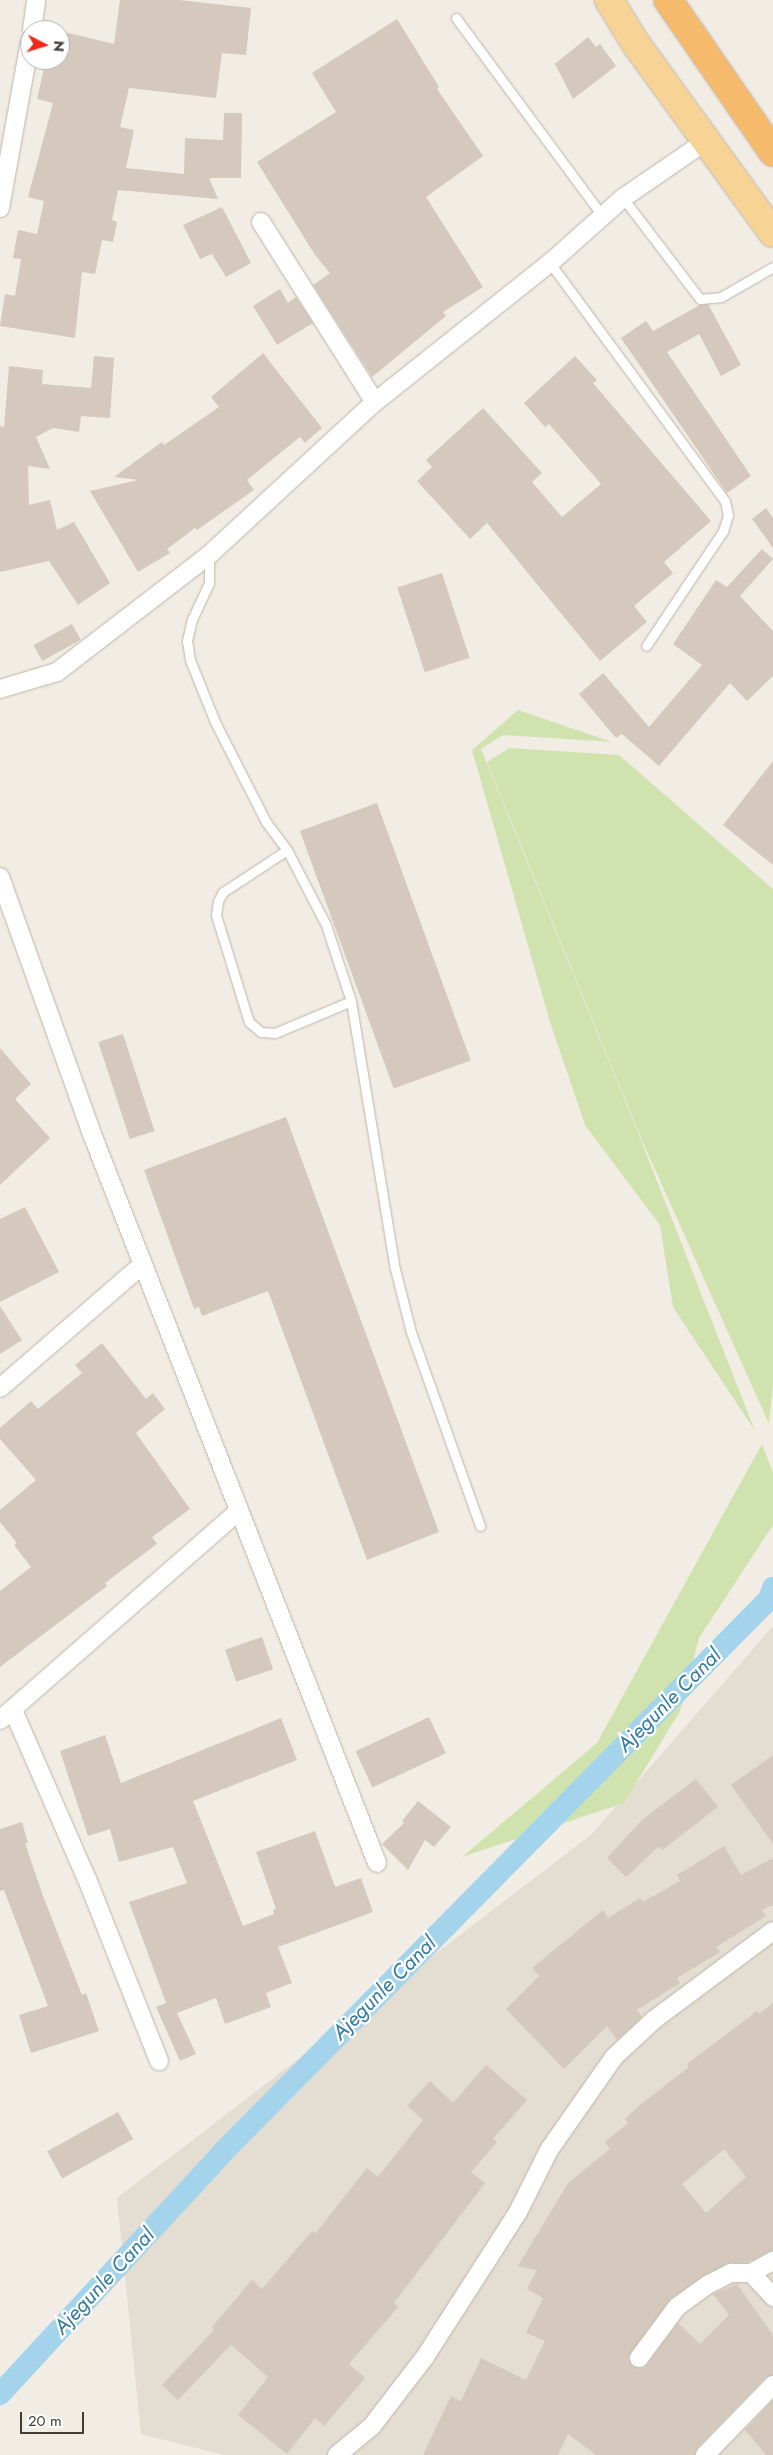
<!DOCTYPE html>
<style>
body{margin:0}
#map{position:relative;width:773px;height:2455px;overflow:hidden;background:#f1ece4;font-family:Jost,sans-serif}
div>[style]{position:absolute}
.residential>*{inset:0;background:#e4ddd2}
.green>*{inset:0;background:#d0e3af}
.canal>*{height:22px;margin:-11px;padding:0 11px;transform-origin:11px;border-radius:11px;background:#a3d4eb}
.building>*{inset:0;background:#d5c9bd;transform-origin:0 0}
.roads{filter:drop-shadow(0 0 1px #bfb5aa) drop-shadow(0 0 1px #bfb5aa)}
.lane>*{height:9px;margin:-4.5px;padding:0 4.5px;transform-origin:4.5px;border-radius:4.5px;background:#fff}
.street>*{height:18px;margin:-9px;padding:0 9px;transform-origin:9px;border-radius:9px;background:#fff}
.primary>*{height:28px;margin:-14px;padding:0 14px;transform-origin:14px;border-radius:14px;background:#f8d396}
.highway>*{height:28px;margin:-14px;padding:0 14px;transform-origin:14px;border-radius:14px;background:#f5ba6b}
span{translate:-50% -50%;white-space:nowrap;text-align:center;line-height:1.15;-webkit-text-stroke:4.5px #fff;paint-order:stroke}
.water-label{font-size:21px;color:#337ba0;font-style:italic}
.north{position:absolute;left:20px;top:20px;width:50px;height:50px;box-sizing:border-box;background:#fff;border:1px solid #b3b1ae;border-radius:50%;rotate:95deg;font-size:14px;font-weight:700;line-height:20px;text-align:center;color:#423c34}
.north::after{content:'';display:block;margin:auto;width:18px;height:22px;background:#ed2b1f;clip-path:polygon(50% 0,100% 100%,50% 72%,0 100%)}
.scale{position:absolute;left:20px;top:2412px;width:64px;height:22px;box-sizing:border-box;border:2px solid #423c34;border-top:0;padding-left:6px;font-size:15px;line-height:18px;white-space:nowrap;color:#423c34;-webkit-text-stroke:4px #fff;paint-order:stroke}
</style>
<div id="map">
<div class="residential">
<i style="clip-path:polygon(773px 1626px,773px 2455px,225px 2455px,141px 2434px,117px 2198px,592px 1834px)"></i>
</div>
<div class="green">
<i style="clip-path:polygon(518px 710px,612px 742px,503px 735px,481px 749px,635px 1125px,755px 1431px,673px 1307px,660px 1225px,585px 1125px,550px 1022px,472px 750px)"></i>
<i style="clip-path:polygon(509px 748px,619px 755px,773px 889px,773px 1384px,769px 1424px,641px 1138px,487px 762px)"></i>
<i style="clip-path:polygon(762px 1444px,773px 1473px,773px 1525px,699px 1638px,680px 1711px,624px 1803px,462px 1857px,597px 1743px)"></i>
</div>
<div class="canal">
<i style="left:0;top:2394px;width:329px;rotate:-47.3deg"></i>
<i style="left:223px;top:2152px;width:777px;rotate:-45.36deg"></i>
<i style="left:769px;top:1599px;width:12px;rotate:-70deg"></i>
</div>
<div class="building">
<i style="clip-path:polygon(120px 0,179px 0,251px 8px,246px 55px,222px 53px,216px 98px,129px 88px,120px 127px,134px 130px,126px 168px,184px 174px,185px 138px,223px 140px,224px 113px,242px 113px,241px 178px,209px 178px,218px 199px,118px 190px,112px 220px,117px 222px,113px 242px,102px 240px,95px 274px,82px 272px,75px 338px,0 326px,5px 294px,15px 296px,21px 259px,13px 258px,18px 230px,37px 234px,44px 201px,28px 197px,53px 103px,37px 99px,46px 60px,60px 60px,60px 31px,114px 44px)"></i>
<i style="clip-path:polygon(397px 19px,439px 87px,437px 89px,483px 156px,426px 197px,483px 287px,443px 312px,446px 316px,372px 377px,313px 285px,330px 273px,315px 255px,257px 162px,336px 112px,312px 73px)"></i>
<i style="clip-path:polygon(588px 37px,596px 47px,600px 44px,616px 66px,573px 99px,555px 64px)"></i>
<i style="clip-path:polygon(222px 207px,251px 263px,226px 277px,212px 254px,200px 259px,183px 225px)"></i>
<i style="clip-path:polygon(280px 289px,288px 303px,296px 297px,313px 323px,277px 345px,253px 306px)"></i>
<i style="clip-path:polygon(708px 304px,741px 365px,721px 376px,699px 334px,667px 352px,751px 476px,727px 493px,621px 338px,646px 321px,653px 331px,700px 305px)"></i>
<i style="clip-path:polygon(263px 353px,322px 428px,305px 443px,300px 437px,247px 480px,254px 490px,197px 530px,195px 528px,167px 549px,170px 553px,138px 572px,90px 491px,138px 480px,114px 477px,162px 442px,164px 445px,219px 407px,211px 397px)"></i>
<i style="clip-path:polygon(94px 356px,114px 358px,110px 418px,81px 416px,79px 432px,53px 428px,36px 437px,50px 469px,28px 466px,29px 505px,50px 500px,57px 530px,74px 522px,110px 583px,78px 605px,49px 561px,0 572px,0 426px,4px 427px,9px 366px,43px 370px,42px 384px,91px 388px)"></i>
<i style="clip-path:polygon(575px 356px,597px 380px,593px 383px,711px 521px,664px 562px,673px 573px,634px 606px,647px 622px,600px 661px,487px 523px,470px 539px,417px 481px,432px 467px,426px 460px,483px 408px,542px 473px,532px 482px,562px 517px,601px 484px,549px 424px,545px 427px,524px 403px)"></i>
<i style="clip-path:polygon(766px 508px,773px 518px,773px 548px,752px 519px)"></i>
<i style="clip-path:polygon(762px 549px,773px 559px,740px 596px,773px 631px,773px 676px,747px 701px,730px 683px,659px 766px,622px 734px,616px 738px,579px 694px,603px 673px,649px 727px,702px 665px,673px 644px,716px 580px,727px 587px)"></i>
<i style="left:442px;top:573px;width:89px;height:47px;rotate:72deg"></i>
<i style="left:72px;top:624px;width:18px;height:44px;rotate:61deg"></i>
<i style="clip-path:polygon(773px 761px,773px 865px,723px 825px)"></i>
<i style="left:377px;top:803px;width:274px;height:82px;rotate:70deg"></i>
<i style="left:123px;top:1034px;width:102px;height:26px;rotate:72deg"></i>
<i style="clip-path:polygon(0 1048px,31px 1084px,15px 1099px,50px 1138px,0 1185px)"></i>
<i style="clip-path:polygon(286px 1117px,439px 1532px,367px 1560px,268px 1291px,202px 1316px,199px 1307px,194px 1309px,144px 1170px)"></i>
<i style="clip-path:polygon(25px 1207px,59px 1272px,0 1302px,0 1219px)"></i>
<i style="clip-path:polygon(0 1306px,22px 1340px,0 1354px)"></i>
<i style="clip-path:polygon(102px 1343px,146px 1399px,153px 1393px,165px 1409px,136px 1433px,190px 1509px,152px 1537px,157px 1544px,105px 1583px,107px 1586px,0 1667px,0 1591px,31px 1567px,14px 1545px,17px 1543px,0 1522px,0 1510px,36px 1480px,0 1439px,0 1428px,31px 1401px,38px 1409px,82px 1373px,75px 1365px)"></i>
<i style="left:262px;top:1637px;width:34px;height:39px;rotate:71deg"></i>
<i style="left:429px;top:1717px;width:40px;height:81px;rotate:65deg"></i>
<i style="clip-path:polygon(281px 1718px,297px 1760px,193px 1801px,243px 1926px,274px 1914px,273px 1910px,276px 1909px,256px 1852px,315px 1831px,335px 1887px,361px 1878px,373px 1912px,278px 1947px,292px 1983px,266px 1993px,271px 2007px,225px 2024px,216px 1998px,177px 2013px,196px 2054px,180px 2061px,156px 2007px,166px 2003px,129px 1902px,187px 1883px,173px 1847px,119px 1862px,110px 1829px,88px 1836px,60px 1751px,105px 1735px,121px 1783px)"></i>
<i style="clip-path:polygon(773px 1755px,773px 1844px,731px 1785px)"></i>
<i style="clip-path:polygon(696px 1779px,718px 1807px,662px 1850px,659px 1846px,626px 1877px,607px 1858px,642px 1820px)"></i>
<i style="clip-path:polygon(418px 1801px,451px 1827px,434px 1847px,425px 1840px,408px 1870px,382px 1844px,404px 1823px,402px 1821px)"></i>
<i style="clip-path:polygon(22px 1822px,28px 1843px,25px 1843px,43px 1896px,82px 1995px,86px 1993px,99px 2031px,31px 2053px,19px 2015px,48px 2006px,4px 1890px,0 1891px,0 1829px)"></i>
<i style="clip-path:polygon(724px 1846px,741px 1875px,773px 1858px,773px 1905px,762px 1910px,766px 1916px,716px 1947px,720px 1952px,677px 1978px,680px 1983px,637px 2010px,642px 2017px,617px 2040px,607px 2026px,564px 2069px,506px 2009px,539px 1976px,532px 1968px,603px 1910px,608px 1918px,640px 1898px,643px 1902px,680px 1881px,677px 1875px)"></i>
<i style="clip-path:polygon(evenodd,773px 2003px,773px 2250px,748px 2262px,726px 2264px,671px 2298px,628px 2357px,633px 2367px,644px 2368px,678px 2323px,700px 2344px,729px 2315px,713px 2294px,737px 2284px,773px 2335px,773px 2375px,765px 2378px,697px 2448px,695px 2455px,596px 2455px,568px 2434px,558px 2455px,423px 2455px,451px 2396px,461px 2401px,481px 2358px,526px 2380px,545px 2341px,526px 2333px,543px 2298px,527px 2289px,537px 2270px,518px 2266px,568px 2183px,610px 2149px,605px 2142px,628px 2123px,625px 2119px,641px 2104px,689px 2067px,687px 2064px,757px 2011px,759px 2014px,773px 2003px,724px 2149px,746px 2177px,706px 2213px,682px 2184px,724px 2149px)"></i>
<i style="clip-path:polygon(486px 2065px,527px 2100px,493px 2139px,497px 2142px,471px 2172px,485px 2183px,394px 2303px,398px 2307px,349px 2364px,365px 2378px,324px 2426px,315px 2418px,287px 2454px,238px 2415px,268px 2377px,231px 2345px,178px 2400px,162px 2385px,214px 2330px,212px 2327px,252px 2280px,262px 2289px,312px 2231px,315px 2234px,367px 2168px,378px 2177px,423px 2120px,407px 2106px,430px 2081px,453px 2103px)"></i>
<i style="left:118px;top:2112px;width:31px;height:81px;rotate:61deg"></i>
<i style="clip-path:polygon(773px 2400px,773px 2455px,766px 2455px,745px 2430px)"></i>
</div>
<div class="roads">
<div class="lane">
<i style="left:456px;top:18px;width:245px;rotate:53.5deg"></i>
<i style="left:623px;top:198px;width:127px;rotate:52.7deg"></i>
<i style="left:700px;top:299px;width:21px;rotate:-5deg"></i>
<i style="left:721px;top:297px;width:60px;rotate:-30deg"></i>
<i style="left:550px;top:263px;width:295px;rotate:53.7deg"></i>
<i style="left:725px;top:501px;width:14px;rotate:78deg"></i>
<i style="left:728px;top:515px;width:17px;rotate:107deg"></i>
<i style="left:723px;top:531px;width:138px;rotate:123.8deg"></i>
<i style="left:209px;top:556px;width:27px;rotate:90deg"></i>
<i style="left:209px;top:583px;width:40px;rotate:115deg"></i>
<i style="left:192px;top:619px;width:23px;rotate:103deg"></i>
<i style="left:187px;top:641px;width:19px;rotate:81deg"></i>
<i style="left:190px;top:660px;width:67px;rotate:68deg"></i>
<i style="left:215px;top:722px;width:112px;rotate:63deg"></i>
<i style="left:266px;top:822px;width:35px;rotate:53deg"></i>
<i style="left:287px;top:850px;width:85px;rotate:62.5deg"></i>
<i style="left:326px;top:925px;width:80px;rotate:71.8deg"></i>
<i style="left:351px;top:1001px;width:267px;rotate:80.7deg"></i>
<i style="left:394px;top:1265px;width:69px;rotate:75.8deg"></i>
<i style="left:411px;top:1332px;width:206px;rotate:70.4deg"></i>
<i style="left:287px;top:850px;width:77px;rotate:146.7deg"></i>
<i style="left:223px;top:892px;width:10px;rotate:119deg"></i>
<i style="left:218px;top:901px;width:14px;rotate:98deg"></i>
<i style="left:216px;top:915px;width:112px;rotate:72.9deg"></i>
<i style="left:249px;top:1022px;width:16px;rotate:40deg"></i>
<i style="left:261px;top:1032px;width:14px;rotate:4deg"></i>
<i style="left:275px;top:1033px;width:82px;rotate:-22.8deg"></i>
</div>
<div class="street">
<i style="left:32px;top:30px;width:30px;rotate:-82deg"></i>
<i style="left:0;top:208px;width:169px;rotate:-79.8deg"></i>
<i style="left:261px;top:222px;width:213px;rotate:57.7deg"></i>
<i style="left:0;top:689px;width:59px;rotate:-16.6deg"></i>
<i style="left:57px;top:672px;width:192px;rotate:-37.6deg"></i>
<i style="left:209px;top:555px;width:226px;rotate:-42.7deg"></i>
<i style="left:375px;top:402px;width:223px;rotate:-38.5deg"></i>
<i style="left:550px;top:263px;width:98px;rotate:-41.7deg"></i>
<i style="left:623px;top:198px;width:101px;rotate:-34.5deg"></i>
<i style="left:0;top:877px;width:268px;rotate:70.3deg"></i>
<i style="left:90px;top:1129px;width:788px;rotate:68.64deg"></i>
<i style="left:0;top:1388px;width:189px;rotate:-40.9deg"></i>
<i style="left:13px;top:1710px;width:184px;rotate:66.4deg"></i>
<i style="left:87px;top:1879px;width:196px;rotate:68.4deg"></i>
<i style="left:0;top:1720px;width:317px;rotate:-41.2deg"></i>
<i style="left:751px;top:2273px;width:33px;rotate:47deg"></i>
<i style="left:639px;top:2358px;width:64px;rotate:-53.3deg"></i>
<i style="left:677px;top:2307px;width:39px;rotate:-36deg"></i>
<i style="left:709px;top:2284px;width:25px;rotate:-27deg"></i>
<i style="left:731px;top:2273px;width:20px"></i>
<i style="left:751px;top:2273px;width:25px;rotate:-29deg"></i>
<i style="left:337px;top:2455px;width:45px;rotate:-39.6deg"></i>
<i style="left:372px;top:2426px;width:87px;rotate:-52.5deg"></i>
<i style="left:425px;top:2357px;width:172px;rotate:-57.3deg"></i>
<i style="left:518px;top:2212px;width:69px;rotate:-63.4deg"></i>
<i style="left:549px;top:2150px;width:113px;rotate:-55deg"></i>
<i style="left:614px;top:2057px;width:56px;rotate:-42.8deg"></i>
<i style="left:655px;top:2019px;width:147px;rotate:-36.7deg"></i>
<i style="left:705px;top:2455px;width:98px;rotate:-45.8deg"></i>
</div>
<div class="primary">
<i style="left:609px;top:0;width:52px;rotate:58.5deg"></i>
<i style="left:636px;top:44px;width:233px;rotate:54.1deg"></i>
</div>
<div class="highway">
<i style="left:668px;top:0;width:185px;rotate:55.4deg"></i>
</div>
</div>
<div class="water-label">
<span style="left:669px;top:1700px;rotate:-45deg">Ajegunle Canal</span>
<span style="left:384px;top:1988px;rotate:-45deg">Ajegunle Canal</span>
<span style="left:104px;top:2281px;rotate:-47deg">Ajegunle Canal</span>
</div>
<div class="north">N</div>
<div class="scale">20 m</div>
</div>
